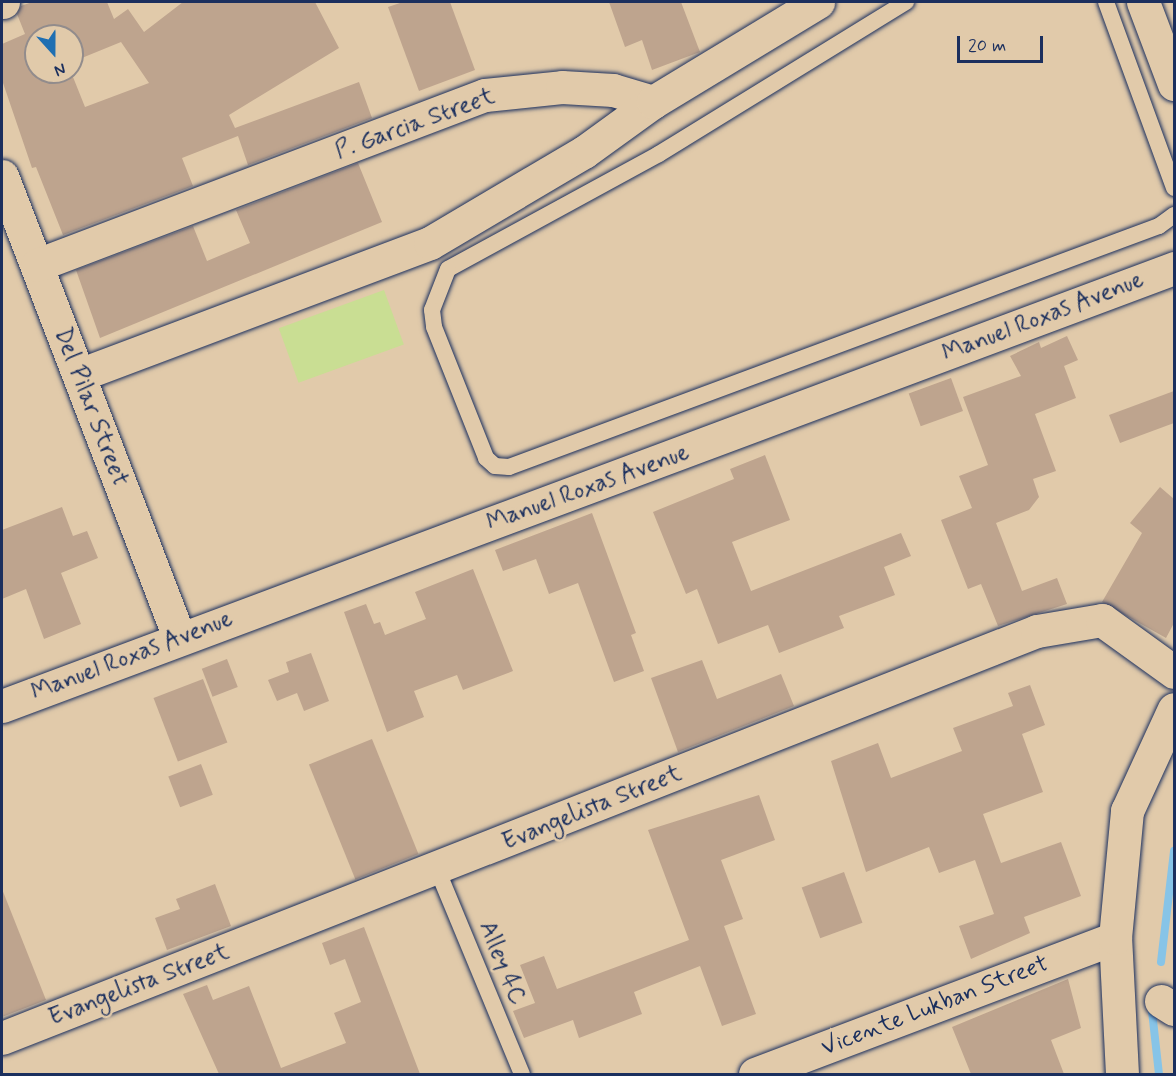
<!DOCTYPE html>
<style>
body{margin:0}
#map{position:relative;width:1176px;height:1076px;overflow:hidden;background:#e1caaa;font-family:Mynerve,sans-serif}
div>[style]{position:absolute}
.green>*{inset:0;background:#c9de93;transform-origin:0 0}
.stream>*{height:8px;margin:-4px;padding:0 4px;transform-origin:4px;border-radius:4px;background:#87c4e7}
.building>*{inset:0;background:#bea48e;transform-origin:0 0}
.roads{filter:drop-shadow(0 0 2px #1b2f5e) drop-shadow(0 0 2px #1b2f5e)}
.lane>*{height:16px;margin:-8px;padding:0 8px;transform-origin:8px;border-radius:8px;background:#e1caaa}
.street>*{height:33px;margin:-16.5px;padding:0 16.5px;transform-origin:16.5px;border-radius:16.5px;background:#e1caaa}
span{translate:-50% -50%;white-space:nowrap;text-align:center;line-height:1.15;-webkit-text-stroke:5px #e1caaa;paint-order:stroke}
.street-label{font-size:24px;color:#1b2f5e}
.frame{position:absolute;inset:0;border:3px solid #1b2f5e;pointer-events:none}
.north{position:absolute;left:24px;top:24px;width:60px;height:60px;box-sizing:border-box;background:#e1caaa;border:2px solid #928c8c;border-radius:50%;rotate:159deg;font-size:16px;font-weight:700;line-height:24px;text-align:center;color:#1b2f5e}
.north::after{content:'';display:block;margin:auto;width:21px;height:27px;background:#1f6fb2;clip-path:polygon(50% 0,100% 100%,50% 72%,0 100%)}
.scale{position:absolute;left:957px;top:36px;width:86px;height:27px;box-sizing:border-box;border:3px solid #1b2f5e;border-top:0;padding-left:8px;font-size:18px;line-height:21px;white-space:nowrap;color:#1b2f5e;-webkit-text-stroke:4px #e1caaa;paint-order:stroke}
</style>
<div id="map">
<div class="green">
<i style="left:384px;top:290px;width:58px;height:112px;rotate:70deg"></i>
</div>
<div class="stream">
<i style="left:1161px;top:962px;width:112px;rotate:-83.3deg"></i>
<i style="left:1152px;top:1011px;width:63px;rotate:83.7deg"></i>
</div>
<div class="building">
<i style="clip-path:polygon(evenodd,32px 2px,107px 2px,114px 19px,128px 9px,144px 32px,183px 2px,315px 2px,339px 48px,229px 115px,235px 128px,359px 82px,372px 118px,248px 165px,238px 136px,182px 158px,193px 186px,63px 235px,36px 167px,32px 168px,2px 80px,2px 44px,25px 34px,17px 14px,21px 6px,32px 2px,36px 36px,72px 36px,72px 62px,121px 42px,149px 83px,85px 107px,71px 72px,36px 72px,36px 36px)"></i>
<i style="clip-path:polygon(403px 2px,450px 2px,475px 70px,419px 91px,388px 7px)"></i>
<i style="clip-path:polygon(609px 2px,681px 2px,700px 52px,652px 70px,642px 40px,625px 47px)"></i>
<i style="clip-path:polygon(358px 163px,382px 222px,100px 338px,76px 270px,193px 226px,207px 261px,250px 243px,236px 210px)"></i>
<i style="clip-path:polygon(1067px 336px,1078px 360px,1064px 366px,1076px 398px,1035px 414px,1056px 471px,1033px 479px,1039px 497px,1029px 510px,996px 523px,1022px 591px,1057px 578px,1067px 604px,998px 626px,981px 584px,968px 589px,941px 520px,972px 508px,959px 476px,988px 465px,963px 397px,1021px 376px,1010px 356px,1039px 342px,1041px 348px)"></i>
<i style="left:951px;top:378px;width:35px;height:45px;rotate:70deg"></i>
<i style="clip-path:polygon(1174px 391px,1174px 423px,1120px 443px,1109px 415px)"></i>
<i style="clip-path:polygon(765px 455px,790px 520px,732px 542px,751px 591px,901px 533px,911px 556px,884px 567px,895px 595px,839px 616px,844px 628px,779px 653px,768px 625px,718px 644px,697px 589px,686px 594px,653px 512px,734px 479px,730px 469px)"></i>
<i style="clip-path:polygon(1160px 487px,1174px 499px,1174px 623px,1166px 638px,1102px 602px,1142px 533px,1130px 523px)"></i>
<i style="clip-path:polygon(62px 507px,73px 536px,87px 531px,98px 558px,61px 573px,81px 624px,44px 639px,26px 589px,2px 599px,2px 530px)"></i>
<i style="clip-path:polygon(592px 513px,636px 633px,631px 635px,644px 671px,614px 682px,578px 583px,549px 594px,536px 559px,503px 571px,495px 550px)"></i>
<i style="clip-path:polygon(473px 569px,513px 671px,463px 690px,457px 675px,414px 691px,424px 717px,387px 732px,344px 612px,366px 604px,374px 624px,380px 622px,385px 635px,426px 619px,415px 592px)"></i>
<i style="clip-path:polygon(311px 653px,329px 701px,304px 711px,297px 693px,277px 701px,268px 680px,289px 672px,286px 662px)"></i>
<i style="left:227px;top:659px;width:30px;height:27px;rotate:69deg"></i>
<i style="clip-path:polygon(702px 660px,717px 699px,781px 674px,794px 706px,678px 752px,651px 678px)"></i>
<i style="left:203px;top:679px;width:68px;height:53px;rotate:69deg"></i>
<i style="clip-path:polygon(1030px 685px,1045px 725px,1022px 734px,1043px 792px,983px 814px,1001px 863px,1061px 842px,1081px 896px,1024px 917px,1030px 933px,971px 959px,959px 926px,994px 914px,975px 860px,939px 873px,929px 847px,866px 872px,831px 761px,878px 743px,891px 778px,962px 751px,953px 728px,1013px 706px,1008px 693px)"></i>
<i style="left:372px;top:739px;width:124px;height:68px;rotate:68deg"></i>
<i style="left:201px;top:764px;width:33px;height:35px;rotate:69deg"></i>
<i style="clip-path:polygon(759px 795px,775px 840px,721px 860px,743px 919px,724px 926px,756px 1014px,722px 1026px,700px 966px,634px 992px,642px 1014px,579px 1038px,573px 1020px,524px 1038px,513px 1011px,535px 1003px,520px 965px,544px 956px,557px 989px,689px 940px,648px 830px)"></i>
<i style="left:844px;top:872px;width:54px;height:45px;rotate:70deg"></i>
<i style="clip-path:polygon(215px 884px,231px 926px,167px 950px,155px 918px,180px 909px,176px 899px)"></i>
<i style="clip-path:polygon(2px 889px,46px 1000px,2px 1017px)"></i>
<i style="clip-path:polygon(364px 927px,420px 1074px,219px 1074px,183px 994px,207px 985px,213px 1000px,249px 986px,281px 1068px,346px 1043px,334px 1013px,361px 1002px,345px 959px,330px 965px,322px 943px)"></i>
<i style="clip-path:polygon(1068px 979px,1081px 1028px,1051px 1040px,1064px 1074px,971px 1074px,952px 1027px)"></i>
</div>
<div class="roads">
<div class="lane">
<i style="left:906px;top:2px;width:290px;rotate:148.4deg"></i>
<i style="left:659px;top:154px;width:240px;rotate:151.4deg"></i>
<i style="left:448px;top:269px;width:44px;rotate:111.3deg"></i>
<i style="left:432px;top:310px;width:17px;rotate:83deg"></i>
<i style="left:434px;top:327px;width:141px;rotate:68.3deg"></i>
<i style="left:486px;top:458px;width:12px;rotate:42deg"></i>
<i style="left:495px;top:466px;width:14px;rotate:4deg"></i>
<i style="left:509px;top:467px;width:693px;rotate:-20.34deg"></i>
<i style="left:1159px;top:226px;width:19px;rotate:-36deg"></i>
<i style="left:1106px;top:2px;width:198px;rotate:69.9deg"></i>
<i style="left:437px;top:869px;width:222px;rotate:67.5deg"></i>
</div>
<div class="street">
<i style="left:2px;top:2px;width:1px"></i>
<i style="left:1143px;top:2px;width:88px;rotate:69.3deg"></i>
<i style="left:2px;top:176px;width:495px;rotate:69deg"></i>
<i style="left:37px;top:265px;width:479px;rotate:-20.8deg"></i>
<i style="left:485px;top:95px;width:77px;rotate:-5.9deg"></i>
<i style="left:562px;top:87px;width:51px;rotate:3.4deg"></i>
<i style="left:613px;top:90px;width:42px;rotate:16.7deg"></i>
<i style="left:79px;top:375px;width:375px;rotate:-20.6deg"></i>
<i style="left:430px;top:243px;width:179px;rotate:-30.6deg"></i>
<i style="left:584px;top:152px;width:85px;rotate:-35.9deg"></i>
<i style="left:653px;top:102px;width:193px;rotate:-31.2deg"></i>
<i style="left:2px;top:706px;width:1251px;rotate:-20.49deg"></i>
<i style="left:1161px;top:1001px;width:15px;rotate:32deg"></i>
<i style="left:2px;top:1038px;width:1112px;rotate:-21.47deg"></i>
<i style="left:1037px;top:631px;width:66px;rotate:-9.6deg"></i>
<i style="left:1102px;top:620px;width:89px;rotate:35.8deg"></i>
<i style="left:755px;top:1074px;width:385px;rotate:-20.7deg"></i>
<i style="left:1122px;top:1074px;width:136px;rotate:-92.9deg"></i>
<i style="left:1115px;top:938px;width:128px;rotate:-84.6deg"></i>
<i style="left:1127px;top:811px;width:112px;rotate:-65.3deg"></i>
</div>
</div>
<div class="street-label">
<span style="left:415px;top:124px;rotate:-20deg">P. Garcia Street</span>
<span style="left:1043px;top:317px;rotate:-21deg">Manuel Roxas Avenue</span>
<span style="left:91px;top:407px;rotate:69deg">Del Pilar Street</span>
<span style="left:588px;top:488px;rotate:-20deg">Manuel Roxas Avenue</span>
<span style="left:132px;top:656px;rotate:-21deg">Manuel Roxas Avenue</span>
<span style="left:592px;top:808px;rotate:-22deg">Evangelista Street</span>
<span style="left:502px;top:963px;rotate:68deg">Alley 4C</span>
<span style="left:139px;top:985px;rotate:-21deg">Evangelista Street</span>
<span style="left:935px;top:1006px;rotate:-21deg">Vicente Lukban Street</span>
</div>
<div class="frame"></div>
<div class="north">N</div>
<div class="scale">20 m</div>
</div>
